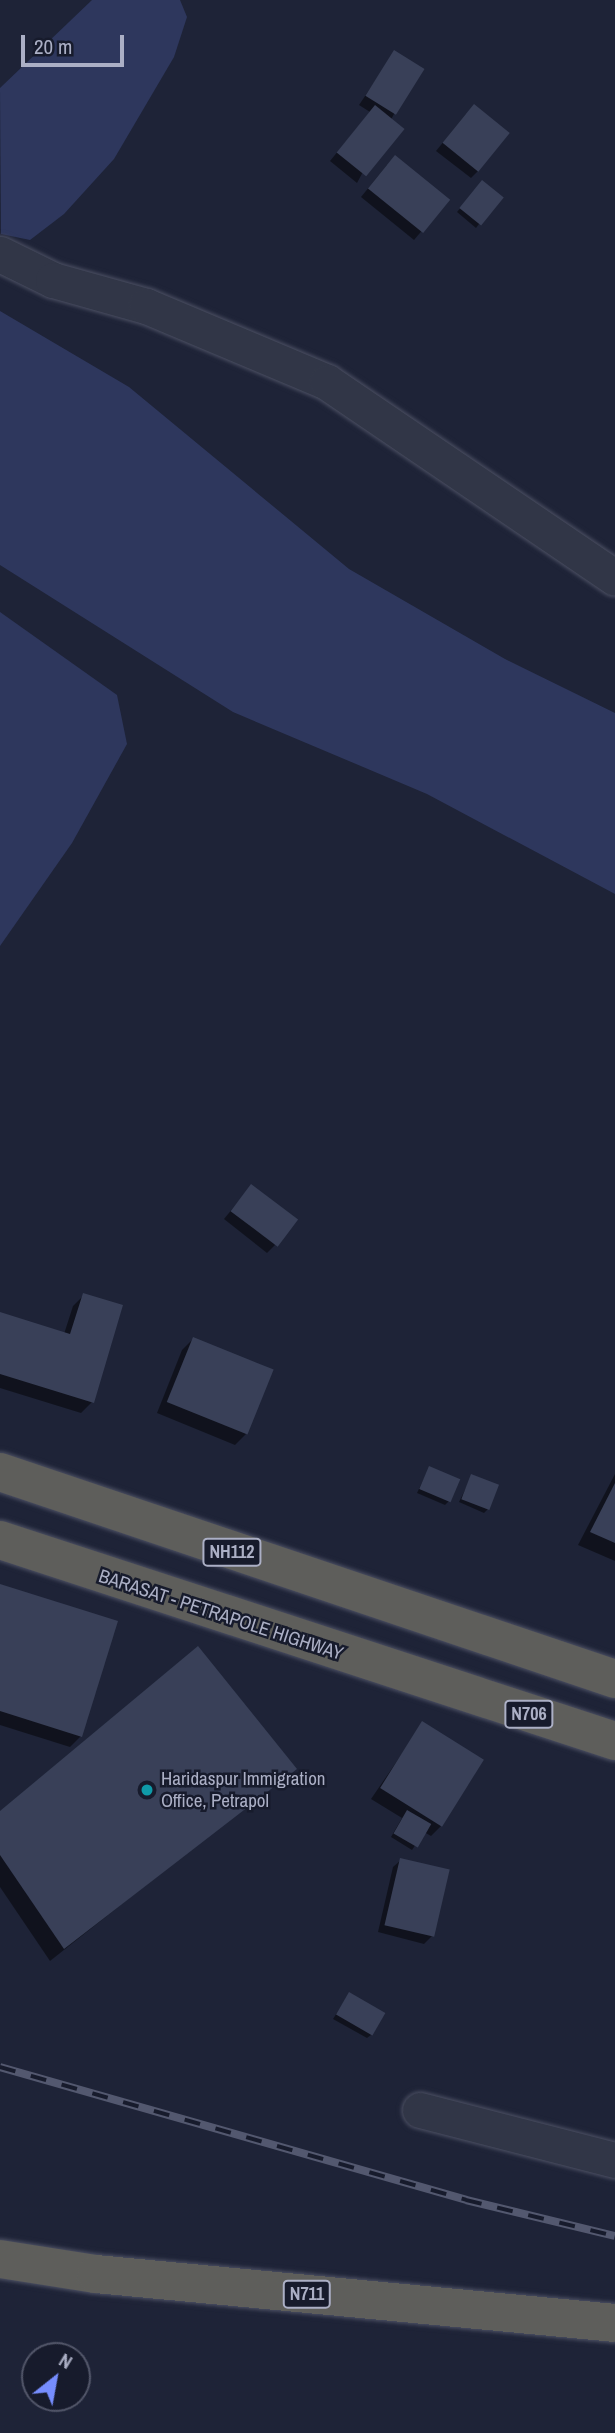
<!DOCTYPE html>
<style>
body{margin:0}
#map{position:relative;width:615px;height:2433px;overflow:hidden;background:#1e2337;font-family:"Archivo Narrow",sans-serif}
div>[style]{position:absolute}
.water>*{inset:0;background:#2e375d}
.shadow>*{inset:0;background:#0007}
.building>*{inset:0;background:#394058;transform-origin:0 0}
.roads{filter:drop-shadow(0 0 2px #4c5063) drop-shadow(0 0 2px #4c5063)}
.minor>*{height:35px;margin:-17.5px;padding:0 17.5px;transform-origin:17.5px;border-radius:17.5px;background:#313647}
.trunk>*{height:38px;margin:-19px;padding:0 19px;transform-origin:19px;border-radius:19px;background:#5e5e5b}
.rail>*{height:8px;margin-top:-4px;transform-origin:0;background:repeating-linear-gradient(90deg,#171b2c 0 16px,#53586f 0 32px);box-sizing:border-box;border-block:2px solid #53586f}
.dots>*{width:19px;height:19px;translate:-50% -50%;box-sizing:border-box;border:4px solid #171b2c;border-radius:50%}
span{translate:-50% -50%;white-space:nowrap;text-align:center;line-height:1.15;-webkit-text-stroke:5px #171b2c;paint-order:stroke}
.shield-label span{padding:2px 5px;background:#171b2c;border:2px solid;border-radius:5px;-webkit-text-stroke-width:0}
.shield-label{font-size:18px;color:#abafc5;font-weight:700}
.street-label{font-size:19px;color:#abafc5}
.poi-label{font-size:19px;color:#abafc5}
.left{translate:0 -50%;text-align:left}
.north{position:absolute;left:21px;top:2342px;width:70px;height:70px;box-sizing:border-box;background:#171b2c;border:2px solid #525669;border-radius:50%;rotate:31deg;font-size:19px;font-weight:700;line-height:28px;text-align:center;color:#abafc5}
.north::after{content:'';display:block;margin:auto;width:24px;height:32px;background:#768dfe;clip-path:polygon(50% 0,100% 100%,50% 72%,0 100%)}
.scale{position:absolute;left:21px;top:35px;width:103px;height:32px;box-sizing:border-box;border:4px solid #abafc5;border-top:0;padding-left:9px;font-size:21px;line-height:24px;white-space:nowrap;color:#abafc5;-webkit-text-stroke:5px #171b2c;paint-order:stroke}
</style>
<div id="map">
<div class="water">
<i style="clip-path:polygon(92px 0,180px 0,187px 17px,174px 57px,114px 159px,64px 214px,30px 240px,1px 234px,0 88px)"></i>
<i style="clip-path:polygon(0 311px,129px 387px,349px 569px,505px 659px,615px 713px,615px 894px,427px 794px,233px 712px,0 565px)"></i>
<i style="clip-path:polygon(0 612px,117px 695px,127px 744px,72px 843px,0 946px)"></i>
</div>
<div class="shadow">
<i style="clip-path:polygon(394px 53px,394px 114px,357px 183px,330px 161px,370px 112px,359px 105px)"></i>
<i style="clip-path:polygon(466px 114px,478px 171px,471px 178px,436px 151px)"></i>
<i style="clip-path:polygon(387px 165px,448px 200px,414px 240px,361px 197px)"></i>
<i style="clip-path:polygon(479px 186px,479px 224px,476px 228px,457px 212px)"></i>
<i style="clip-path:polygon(251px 1186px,275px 1245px,267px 1253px,224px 1219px)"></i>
<i style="clip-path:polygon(84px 1295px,92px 1402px,81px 1413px,0 1388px,0 1314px,64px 1334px,73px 1306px)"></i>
<i style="clip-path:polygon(193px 1339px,246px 1434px,235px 1445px,157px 1413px,182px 1350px)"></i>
<i style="clip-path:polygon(429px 1468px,449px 1501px,445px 1505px,417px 1493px)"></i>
<i style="clip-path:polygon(615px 1474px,615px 1561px,578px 1545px)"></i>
<i style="clip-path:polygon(472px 1476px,488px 1509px,484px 1513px,459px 1502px)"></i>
<i style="clip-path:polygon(0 1586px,81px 1736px,70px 1747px,0 1725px)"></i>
<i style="clip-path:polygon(423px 1723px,482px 1760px,442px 1825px,431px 1836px,424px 1832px,412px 1850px,391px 1837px,402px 1818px,371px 1799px)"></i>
<i style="clip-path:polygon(294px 1768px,50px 1961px,0 1887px,0 1813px)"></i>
<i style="clip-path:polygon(401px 1860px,432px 1936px,424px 1944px,378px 1932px,393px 1867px)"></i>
<i style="clip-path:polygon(349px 1994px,371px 2035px,367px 2038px,333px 2019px)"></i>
</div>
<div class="building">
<i style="left:394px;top:50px;width:36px;height:54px;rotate:32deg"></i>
<i style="left:474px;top:104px;width:46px;height:50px;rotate:39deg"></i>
<i style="left:375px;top:105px;width:38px;height:61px;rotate:39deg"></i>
<i style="left:395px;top:155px;width:71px;height:43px;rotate:39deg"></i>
<i style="left:482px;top:180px;width:28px;height:36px;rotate:39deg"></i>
<i style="left:251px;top:1184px;width:59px;height:34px;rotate:37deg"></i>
<i style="clip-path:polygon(83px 1293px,123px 1305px,94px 1403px,0 1374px,0 1312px,70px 1334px)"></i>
<i style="left:193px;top:1337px;width:87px;height:70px;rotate:22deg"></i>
<i style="left:429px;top:1466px;width:34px;height:25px;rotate:23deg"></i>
<i style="left:471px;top:1474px;width:30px;height:27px;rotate:21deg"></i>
<i style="clip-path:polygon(615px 1483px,615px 1543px,590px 1532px)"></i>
<i style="clip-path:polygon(0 1584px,118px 1621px,82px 1737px,0 1711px)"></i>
<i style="clip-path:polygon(198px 1646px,297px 1769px,64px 1949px,0 1855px,0 1811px)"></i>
<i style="left:422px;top:1721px;width:73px;height:79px;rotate:32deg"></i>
<i style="left:407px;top:1810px;width:28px;height:27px;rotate:30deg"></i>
<i style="left:400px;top:1858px;width:51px;height:69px;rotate:13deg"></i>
<i style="left:349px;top:1992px;width:42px;height:26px;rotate:30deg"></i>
</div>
<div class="roads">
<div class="minor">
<i style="left:0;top:254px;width:59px;rotate:26.1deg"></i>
<i style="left:53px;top:280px;width:97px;rotate:15.6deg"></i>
<i style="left:146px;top:306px;width:196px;rotate:22.8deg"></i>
<i style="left:327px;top:382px;width:348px;rotate:34.2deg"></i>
<i style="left:420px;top:2110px;width:201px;rotate:14.4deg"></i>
</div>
<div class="trunk">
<i style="left:0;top:1472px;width:649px;rotate:18.6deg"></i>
<i style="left:0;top:1540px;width:647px;rotate:18.1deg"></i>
<i style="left:0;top:2259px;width:97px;rotate:8.9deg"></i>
<i style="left:96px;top:2274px;width:521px;rotate:5.39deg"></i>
</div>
</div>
<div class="rail">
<i style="left:0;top:2067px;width:485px;rotate:15.9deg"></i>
<i style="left:466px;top:2200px;width:153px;rotate:13.6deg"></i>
</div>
<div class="dots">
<i style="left:147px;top:1790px;background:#0f9aa8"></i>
</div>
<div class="shield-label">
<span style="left:232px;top:1552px">NH112</span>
<span style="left:529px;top:1714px">N706</span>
<span style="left:307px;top:2294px">N711</span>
</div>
<div class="street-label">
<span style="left:221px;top:1615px;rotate:18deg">BARASAT - PETRAPOLE HIGHWAY</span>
</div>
<div class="poi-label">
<span class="left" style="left:161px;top:1790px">Haridaspur Immigration<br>Office, Petrapol</span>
</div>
<div class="north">N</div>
<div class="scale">20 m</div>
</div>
